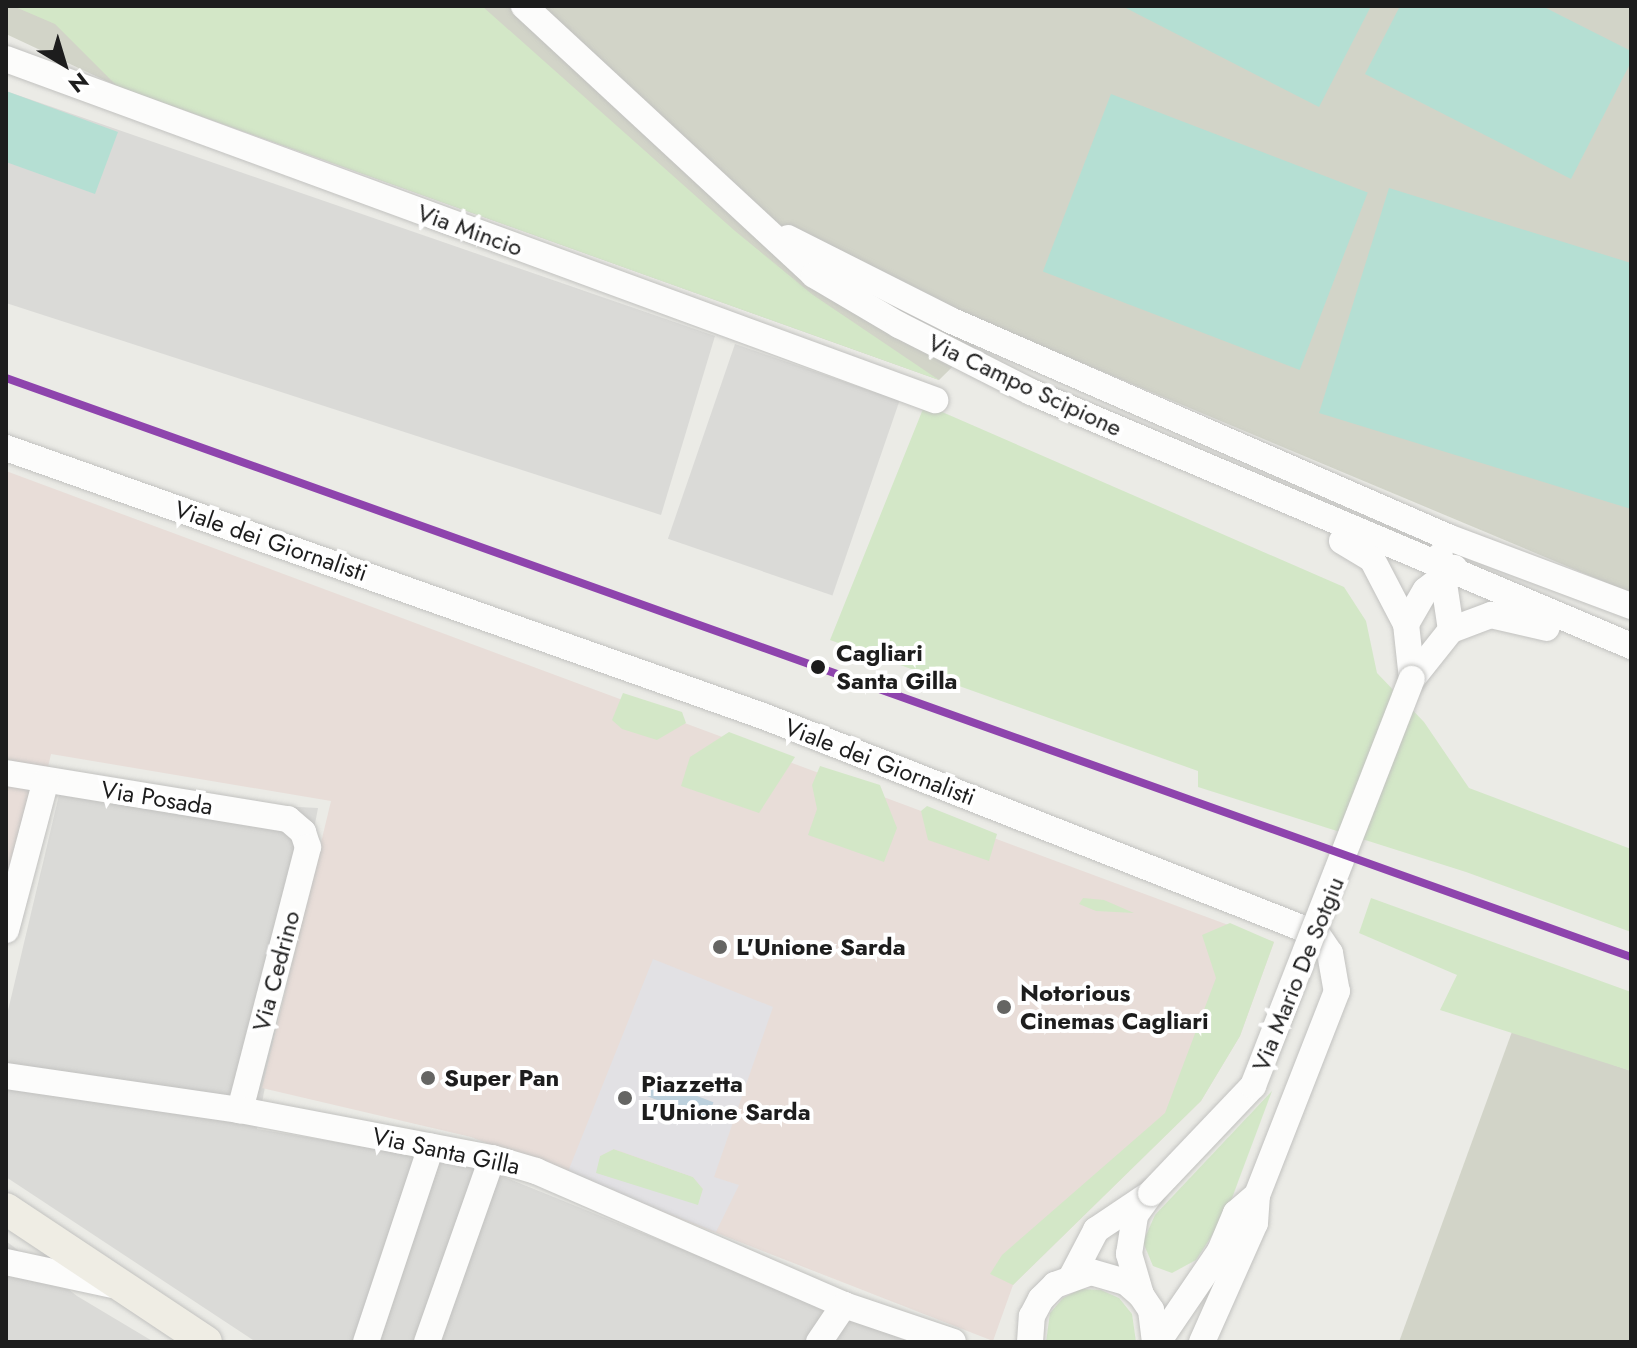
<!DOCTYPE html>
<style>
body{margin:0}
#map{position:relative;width:1637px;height:1348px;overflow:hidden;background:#ebebe6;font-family:Jost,sans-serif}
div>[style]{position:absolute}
.residential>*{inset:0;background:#dadad7;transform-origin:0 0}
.commercial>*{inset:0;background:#e8ddd8}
.construction>*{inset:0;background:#d2d4c8}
.grass>*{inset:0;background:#d3e7c7}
.pitch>*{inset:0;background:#b5dfd3;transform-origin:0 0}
.plaza>*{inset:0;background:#e2e1e4}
.water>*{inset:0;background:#bcd0dc;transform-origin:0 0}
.roads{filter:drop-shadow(0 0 2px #c2c2c0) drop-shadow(0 0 2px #c2c2c0)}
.minor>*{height:26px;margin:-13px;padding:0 13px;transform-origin:13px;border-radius:13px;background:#fcfcfb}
.major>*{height:32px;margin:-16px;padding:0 16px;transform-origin:16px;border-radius:16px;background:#efede4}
.bridges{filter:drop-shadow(0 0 2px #c2c2c0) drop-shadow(0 0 2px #c2c2c0)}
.minor-bridge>*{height:26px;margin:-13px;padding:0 13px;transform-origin:13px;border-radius:13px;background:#fcfcfb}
.rail-1>*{height:8px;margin:-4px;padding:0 4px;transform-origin:4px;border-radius:4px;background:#8e44ad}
.dots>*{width:22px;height:22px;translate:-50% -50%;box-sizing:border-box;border:4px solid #fff;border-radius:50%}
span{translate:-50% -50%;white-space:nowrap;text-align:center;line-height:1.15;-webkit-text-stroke:8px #fff;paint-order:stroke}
.street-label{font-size:24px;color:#1d1d1d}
.stop-label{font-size:24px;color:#1d1d1d;font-weight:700}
.left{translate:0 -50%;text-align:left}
.poi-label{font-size:24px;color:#1d1d1d;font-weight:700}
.frame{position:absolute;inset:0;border:8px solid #1d1d1d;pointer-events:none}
.north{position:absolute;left:24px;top:24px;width:80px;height:80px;-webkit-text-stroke:6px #fff;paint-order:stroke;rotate:142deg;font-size:22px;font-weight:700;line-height:32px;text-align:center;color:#1d1d1d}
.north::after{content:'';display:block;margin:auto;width:28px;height:36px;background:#1d1d1d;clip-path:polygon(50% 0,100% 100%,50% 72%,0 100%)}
</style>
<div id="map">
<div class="residential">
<i style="clip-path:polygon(6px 91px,715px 336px,661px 515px,6px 303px)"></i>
<i style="left:735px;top:344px;width:174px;height:206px;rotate:19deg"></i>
<i style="clip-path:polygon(59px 795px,318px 808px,257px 1129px,475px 1165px,911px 1342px,256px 1342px,6px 1177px,6px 1019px)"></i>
<i style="clip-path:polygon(6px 1241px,77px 1296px,154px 1342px,6px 1342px)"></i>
</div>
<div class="commercial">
<i style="clip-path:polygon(6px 471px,1274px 942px,1240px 1036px,1201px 1101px,1013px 1285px,993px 1341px,471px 1137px,262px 1088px,331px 801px,51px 754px,6px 955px)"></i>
</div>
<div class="construction">
<i style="clip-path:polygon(6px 6px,1631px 6px,1631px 593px,994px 326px,939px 380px,117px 86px,6px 34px)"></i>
<i style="clip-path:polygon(1513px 1029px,1631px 1071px,1631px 1342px,1399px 1342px)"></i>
</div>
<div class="grass">
<i style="clip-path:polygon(13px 6px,482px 6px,735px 231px,813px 295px,939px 380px,117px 86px,55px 24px)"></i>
<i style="clip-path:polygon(933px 408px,1344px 587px,1366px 621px,1377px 673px,1424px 722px,1469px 788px,1631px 849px,1631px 932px,1466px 872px,1198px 787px,1198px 771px,830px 640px,923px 409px)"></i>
<i style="clip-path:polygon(623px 693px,682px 712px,686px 723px,657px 740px,622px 729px,612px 720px)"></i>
<i style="clip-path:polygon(729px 732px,795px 757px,759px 813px,681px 786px,690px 757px)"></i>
<i style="clip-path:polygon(820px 766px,880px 785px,897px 828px,884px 862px,808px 835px,817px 809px,812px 785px)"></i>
<i style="clip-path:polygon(927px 806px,997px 834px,989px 861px,928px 840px,921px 811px)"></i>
<i style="clip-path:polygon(1083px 898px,1104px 900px,1134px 913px,1096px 911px,1079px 904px)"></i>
<i style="clip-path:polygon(1371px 898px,1631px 992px,1631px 1071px,1440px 1010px,1457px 975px,1359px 933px)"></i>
<i style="clip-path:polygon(1230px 923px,1274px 942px,1240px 1036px,1201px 1101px,1013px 1285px,990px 1274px,1002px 1255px,1165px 1113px,1216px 978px,1202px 935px)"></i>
<i style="clip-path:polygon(1272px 1091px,1226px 1214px,1196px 1260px,1172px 1273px,1153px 1266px,1143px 1242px,1155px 1215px)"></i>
<i style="clip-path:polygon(613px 1149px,693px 1177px,703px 1189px,698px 1206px,595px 1173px,600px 1156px)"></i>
<i style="clip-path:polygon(1081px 1289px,1101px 1290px,1119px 1298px,1132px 1314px,1136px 1342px,1046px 1342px,1050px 1313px,1063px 1298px)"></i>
</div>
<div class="pitch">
<i style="clip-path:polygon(1122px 6px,1371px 6px,1319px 107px)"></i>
<i style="clip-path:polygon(1400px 6px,1542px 6px,1631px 51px,1631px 62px,1571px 179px,1365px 74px)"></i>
<i style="clip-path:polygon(6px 91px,118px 132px,95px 194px,6px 162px)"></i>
<i style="left:1111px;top:94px;width:275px;height:190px;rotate:21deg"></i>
<i style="clip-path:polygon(1389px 188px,1631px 263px,1631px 509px,1319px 413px)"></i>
</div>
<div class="plaza">
<i style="clip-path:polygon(evenodd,653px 959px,773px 1007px,714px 1177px,739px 1185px,716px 1232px,567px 1174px,653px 959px,650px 1079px,713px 1102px,707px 1118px,644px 1095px,650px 1079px,653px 959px,614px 1149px,693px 1177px,703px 1189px,698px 1205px,596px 1173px,600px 1156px,614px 1149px)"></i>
</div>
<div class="water">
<i style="left:650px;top:1078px;width:68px;height:18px;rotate:21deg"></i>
</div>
<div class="roads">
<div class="minor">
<i style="left:524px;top:6px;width:396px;rotate:42.8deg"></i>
<i style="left:814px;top:275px;width:99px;rotate:30.5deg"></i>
<i style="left:899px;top:325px;width:148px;rotate:26.9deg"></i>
<i style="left:1031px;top:392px;width:652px;rotate:22.94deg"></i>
<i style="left:6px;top:59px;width:990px;rotate:20.16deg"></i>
<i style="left:788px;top:238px;width:182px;rotate:26.8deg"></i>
<i style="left:950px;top:320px;width:545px;rotate:23.56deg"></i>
<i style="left:1450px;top:538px;width:193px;rotate:20.6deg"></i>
<i style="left:6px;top:448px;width:803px;rotate:19.5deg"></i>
<i style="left:763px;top:716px;width:595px;rotate:21.48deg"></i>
<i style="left:1317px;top:934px;width:23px;rotate:56deg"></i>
<i style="left:1330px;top:953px;width:39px;rotate:80deg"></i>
<i style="left:1337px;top:991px;width:219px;rotate:111.4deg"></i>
<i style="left:1257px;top:1195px;width:28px;rotate:139deg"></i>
<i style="left:1236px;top:1213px;width:41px;rotate:112.8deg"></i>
<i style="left:1220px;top:1251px;width:110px;rotate:124.3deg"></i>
<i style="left:1342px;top:541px;width:35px;rotate:31deg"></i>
<i style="left:1372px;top:559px;width:73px;rotate:62.4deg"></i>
<i style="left:1451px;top:630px;width:43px;rotate:-20.6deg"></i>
<i style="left:1491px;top:615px;width:57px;rotate:13.1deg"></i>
<i style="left:1412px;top:679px;width:63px;rotate:-51.5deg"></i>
<i style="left:1451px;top:630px;width:75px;rotate:-98.5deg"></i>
<i style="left:1412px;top:679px;width:55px;rotate:-96.2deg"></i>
<i style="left:1406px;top:624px;width:39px;rotate:-60deg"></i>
<i style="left:1426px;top:590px;width:36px;rotate:-38deg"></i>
<i style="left:6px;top:773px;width:286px;rotate:9.3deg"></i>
<i style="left:288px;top:819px;width:20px;rotate:41deg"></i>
<i style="left:303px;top:832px;width:16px;rotate:72deg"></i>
<i style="left:308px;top:847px;width:272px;rotate:104.5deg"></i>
<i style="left:6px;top:930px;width:155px;rotate:-75.1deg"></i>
<i style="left:6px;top:1076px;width:236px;rotate:8.3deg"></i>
<i style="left:240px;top:1110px;width:257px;rotate:10.8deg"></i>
<i style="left:492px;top:1158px;width:46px;rotate:16.5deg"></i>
<i style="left:536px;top:1171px;width:336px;rotate:23.5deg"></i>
<i style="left:844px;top:1305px;width:115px;rotate:18.7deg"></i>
<i style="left:6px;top:1262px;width:108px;rotate:12.2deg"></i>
<i style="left:1072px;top:1276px;width:52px;rotate:-62.4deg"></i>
<i style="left:1096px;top:1230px;width:66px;rotate:-33.9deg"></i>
<i style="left:1141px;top:1295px;width:43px;rotate:-106.3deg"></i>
<i style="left:1129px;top:1254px;width:39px;rotate:-81deg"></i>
<i style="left:1135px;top:1215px;width:24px;rotate:-54deg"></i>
<i style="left:366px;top:1342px;width:206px;rotate:-71.6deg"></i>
<i style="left:427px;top:1342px;width:195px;rotate:-70.5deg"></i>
<i style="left:819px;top:1342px;width:45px;rotate:-56deg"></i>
<i style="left:1030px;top:1342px;width:26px;rotate:-86deg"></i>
<i style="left:1032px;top:1316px;width:19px;rotate:-62deg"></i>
<i style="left:1041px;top:1299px;width:20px;rotate:-45deg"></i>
<i style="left:1055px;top:1285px;width:38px;rotate:-20deg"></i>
<i style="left:1091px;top:1272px;width:36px;rotate:16deg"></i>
<i style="left:1126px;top:1282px;width:20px;rotate:41deg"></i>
<i style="left:1141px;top:1295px;width:18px;rotate:56deg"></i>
<i style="left:1151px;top:1310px;width:32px;rotate:83deg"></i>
<i style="left:1202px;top:1342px;width:130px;rotate:-66deg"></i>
<i style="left:1255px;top:1223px;width:28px;rotate:-86deg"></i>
</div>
<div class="major">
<i style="left:6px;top:1209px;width:240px;rotate:33.6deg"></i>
</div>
</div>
<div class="bridges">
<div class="minor-bridge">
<i style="left:1151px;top:1193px;width:148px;rotate:-46.4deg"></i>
<i style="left:1253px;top:1086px;width:437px;rotate:-68.7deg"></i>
</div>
</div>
<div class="rail-1">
<i style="left:6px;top:378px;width:1725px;rotate:19.61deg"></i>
</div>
<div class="dots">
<i style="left:818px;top:667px;background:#1d1d1d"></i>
<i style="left:720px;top:947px;background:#656563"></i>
<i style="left:1004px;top:1007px;background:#656563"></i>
<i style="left:428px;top:1078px;background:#656563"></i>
<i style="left:625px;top:1098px;background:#656563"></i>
</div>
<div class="street-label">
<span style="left:470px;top:230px;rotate:20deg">Via Mincio</span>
<span style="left:1025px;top:385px;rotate:25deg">Via Campo Scipione</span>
<span style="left:271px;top:541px;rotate:19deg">Viale dei Giornalisti</span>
<span style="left:880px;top:762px;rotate:21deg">Viale dei Giornalisti</span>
<span style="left:157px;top:798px;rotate:9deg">Via Posada</span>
<span style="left:276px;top:971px;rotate:-75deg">Via Cedrino</span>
<span style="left:1298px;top:974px;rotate:-68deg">Via Mario De Sotgiu</span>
<span style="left:446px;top:1151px;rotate:12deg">Via Santa Gilla</span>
</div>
<div class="stop-label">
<span class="left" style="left:836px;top:667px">Cagliari<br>Santa Gilla</span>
</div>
<div class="poi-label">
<span class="left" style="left:736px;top:947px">L'Unione Sarda</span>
<span class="left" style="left:1020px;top:1007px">Notorious<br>Cinemas Cagliari</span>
<span class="left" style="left:444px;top:1078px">Super Pan</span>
<span class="left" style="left:641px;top:1098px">Piazzetta<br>L'Unione Sarda</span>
</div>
<div class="frame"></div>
<div class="north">N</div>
</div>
